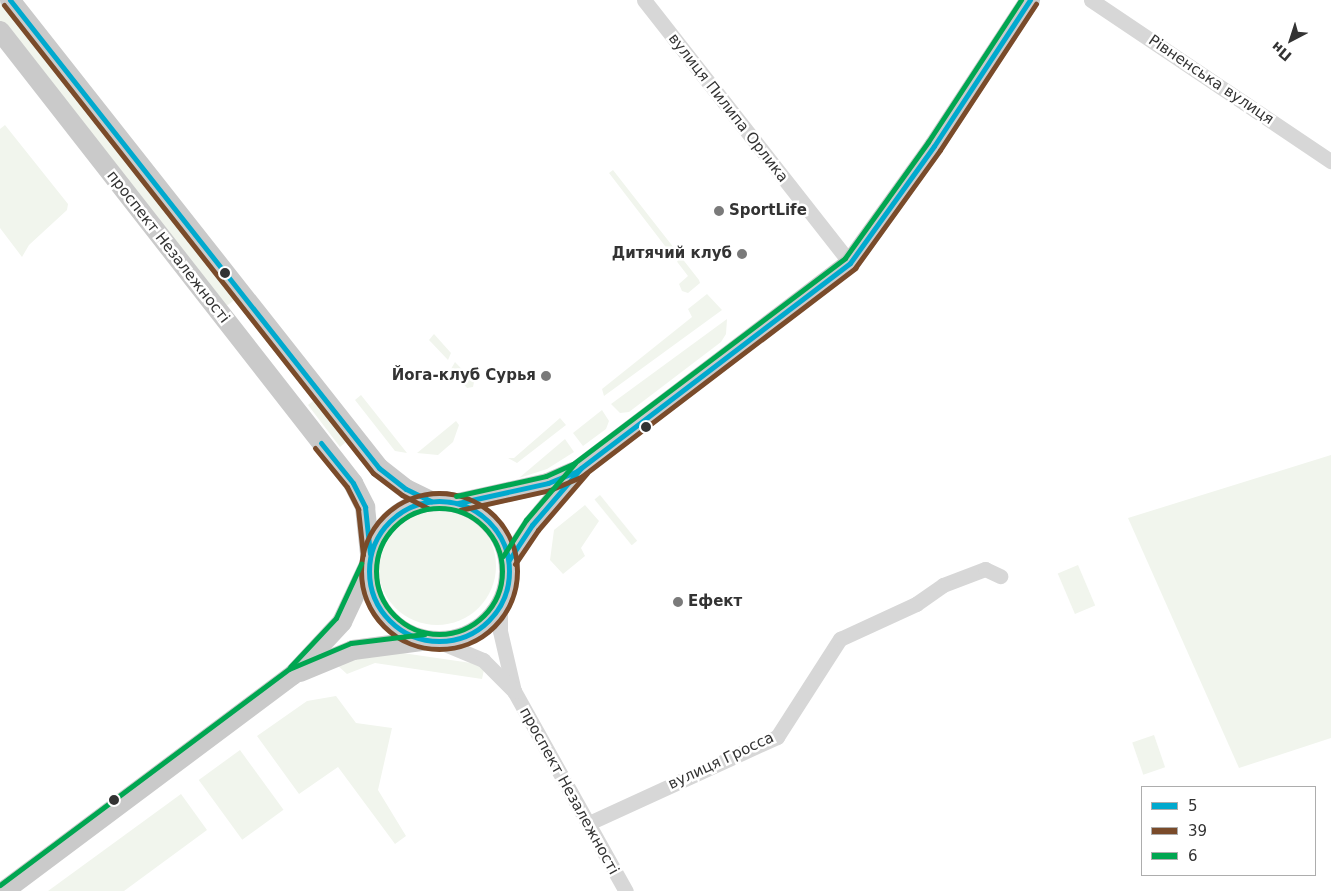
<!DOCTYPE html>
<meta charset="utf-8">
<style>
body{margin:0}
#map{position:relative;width:1331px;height:891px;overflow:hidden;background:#fff;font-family:"DejaVu Sans",sans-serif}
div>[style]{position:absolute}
.green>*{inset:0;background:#f1f5ed;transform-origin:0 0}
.round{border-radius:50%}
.minor>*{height:15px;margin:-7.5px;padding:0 7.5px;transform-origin:7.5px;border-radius:7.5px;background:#d7d7d7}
.major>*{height:20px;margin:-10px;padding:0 10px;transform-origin:10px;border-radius:10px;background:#cacaca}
.major>.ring{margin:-10px;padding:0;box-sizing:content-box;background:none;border:20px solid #cacaca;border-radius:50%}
.bus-1>*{height:5px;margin:-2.5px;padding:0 2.5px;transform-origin:2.5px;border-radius:2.5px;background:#00a9ce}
.bus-1>.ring{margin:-2.5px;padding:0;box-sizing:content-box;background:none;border:5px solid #00a9ce;border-radius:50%}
.bus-2>*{height:5px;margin:-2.5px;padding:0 2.5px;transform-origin:2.5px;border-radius:2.5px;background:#7a4b2a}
.bus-2>.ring{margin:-2.5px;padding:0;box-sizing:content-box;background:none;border:5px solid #7a4b2a;border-radius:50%}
.bus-3>*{height:5px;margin:-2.5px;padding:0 2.5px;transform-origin:2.5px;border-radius:2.5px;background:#00a651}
.bus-3>.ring{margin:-2.5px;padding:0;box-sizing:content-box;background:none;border:5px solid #00a651;border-radius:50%}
.dots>*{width:14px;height:14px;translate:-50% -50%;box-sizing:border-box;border:2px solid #fff;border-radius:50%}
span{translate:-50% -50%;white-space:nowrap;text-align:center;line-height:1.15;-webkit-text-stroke:5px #fff;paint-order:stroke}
.street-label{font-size:15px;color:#333}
.poi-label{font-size:15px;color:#333;font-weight:700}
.left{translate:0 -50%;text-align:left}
.right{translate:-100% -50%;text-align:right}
.legend{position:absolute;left:1141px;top:786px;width:175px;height:90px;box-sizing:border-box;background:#fff;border:1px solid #adadad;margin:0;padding:6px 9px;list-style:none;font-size:15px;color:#333}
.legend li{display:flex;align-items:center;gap:10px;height:25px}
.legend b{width:25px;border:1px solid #adadad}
.north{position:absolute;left:1266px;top:15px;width:50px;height:50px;-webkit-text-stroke:4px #fff;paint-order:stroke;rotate:220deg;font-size:14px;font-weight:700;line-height:20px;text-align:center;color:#333}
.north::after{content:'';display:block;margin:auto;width:18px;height:22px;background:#333;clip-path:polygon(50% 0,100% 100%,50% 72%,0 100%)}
</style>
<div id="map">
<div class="green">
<i style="left:1px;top:0;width:380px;height:14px;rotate:52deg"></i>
<i style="clip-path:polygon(5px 125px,68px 204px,67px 210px,29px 245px,22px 257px,0 228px,0 129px)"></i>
<i style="clip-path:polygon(613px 170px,699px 280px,700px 283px,688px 293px,682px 291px,679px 284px,688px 276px,609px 173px)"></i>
<i style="clip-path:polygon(707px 294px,722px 310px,604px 396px,602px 389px,692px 317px,688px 309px)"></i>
<i style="clip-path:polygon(727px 319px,726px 334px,721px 342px,629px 412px,620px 413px,611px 404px)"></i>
<i style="clip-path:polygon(434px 334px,451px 353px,448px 360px,429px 340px)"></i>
<i style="clip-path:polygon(455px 362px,474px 382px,473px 387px,467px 388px,451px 369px)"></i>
<i style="clip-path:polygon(361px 395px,407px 453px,395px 451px,355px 400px)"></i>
<i style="clip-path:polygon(313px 401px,346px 442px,340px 447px,308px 405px)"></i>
<i style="clip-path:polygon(602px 410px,609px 421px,606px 429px,583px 446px,573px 433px)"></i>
<i style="clip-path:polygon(560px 418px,566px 425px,517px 463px,508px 458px,514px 458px)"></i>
<i style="clip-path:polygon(456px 421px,459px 425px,453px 442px,438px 455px,417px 453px)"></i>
<i style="clip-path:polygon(565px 439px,574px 452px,547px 469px,519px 478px)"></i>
<i style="clip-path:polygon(1331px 455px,1331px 738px,1239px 768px,1128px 518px)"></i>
<i style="left:600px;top:495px;width:59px;height:7px;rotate:51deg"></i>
<i style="clip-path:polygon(585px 505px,599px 521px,581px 548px,585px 556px,563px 574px,550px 560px,554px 530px)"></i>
<i class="round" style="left:378px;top:507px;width:118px;height:118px"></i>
<i style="left:1078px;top:565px;width:44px;height:22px;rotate:67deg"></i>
<i style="clip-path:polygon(375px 649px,485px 665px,482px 679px,375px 663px,347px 674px,337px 665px)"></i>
<i style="clip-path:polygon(336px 696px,356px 723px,392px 728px,378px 790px,406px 836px,395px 844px,338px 767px,299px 794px,257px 736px,307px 701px)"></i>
<i style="left:1154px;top:735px;width:34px;height:23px;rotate:71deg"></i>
<i style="left:240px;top:750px;width:74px;height:51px;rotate:54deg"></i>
<i style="clip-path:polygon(181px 794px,207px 830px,124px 891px,48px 891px)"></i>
</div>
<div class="minor">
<i style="left:644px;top:0;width:334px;rotate:51.9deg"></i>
<i style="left:1091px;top:0;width:289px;rotate:33.9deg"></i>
<i style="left:500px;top:604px;width:27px;rotate:90deg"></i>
<i style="left:500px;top:631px;width:62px;rotate:76.9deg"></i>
<i style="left:514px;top:691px;width:229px;rotate:60.8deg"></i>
<i style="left:440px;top:642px;width:47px;rotate:22.7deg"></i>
<i style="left:483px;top:660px;width:44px;rotate:45deg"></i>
<i style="left:589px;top:823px;width:207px;rotate:-24.6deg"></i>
<i style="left:777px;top:737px;width:117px;rotate:-57.3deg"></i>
<i style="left:840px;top:639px;width:84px;rotate:-24.7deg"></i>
<i style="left:916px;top:604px;width:33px;rotate:-35deg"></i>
<i style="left:943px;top:585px;width:45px;rotate:-20.9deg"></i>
<i style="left:985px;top:569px;width:17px;rotate:25deg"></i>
</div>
<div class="major">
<i style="left:10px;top:0;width:596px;rotate:51.75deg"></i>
<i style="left:379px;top:468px;width:34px;rotate:38deg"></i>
<i style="left:406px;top:489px;width:28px;rotate:26deg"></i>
<i style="left:0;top:31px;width:574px;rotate:52.01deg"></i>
<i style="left:353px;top:483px;width:27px;rotate:63deg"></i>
<i style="left:365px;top:507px;width:47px;rotate:83.9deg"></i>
<i class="ring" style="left:369px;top:501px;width:120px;height:120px"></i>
<i style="left:458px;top:503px;width:92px;rotate:-12.5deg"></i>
<i style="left:548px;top:483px;width:27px;rotate:-24deg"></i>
<i style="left:509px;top:560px;width:42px;rotate:-56.7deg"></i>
<i style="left:532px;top:525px;width:70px;rotate:-50.2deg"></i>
<i style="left:577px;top:471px;width:343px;rotate:-37.3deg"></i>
<i style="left:850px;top:263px;width:144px;rotate:-54.3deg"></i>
<i style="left:934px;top:146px;width:175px;rotate:-56.7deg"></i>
<i style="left:300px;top:672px;width:57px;rotate:-22.5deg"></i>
<i style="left:353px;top:650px;width:69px;rotate:-7.5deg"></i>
<i style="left:4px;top:891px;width:361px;rotate:-36.8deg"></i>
<i style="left:293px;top:675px;width:72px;rotate:-47.2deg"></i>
<i style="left:342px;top:622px;width:61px;rotate:-64.7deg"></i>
</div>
<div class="bus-1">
<i style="left:10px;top:0;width:596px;rotate:51.75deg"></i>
<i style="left:379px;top:468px;width:34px;rotate:38deg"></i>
<i style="left:406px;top:489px;width:28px;rotate:26deg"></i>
<i style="left:321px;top:443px;width:51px;rotate:51.3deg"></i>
<i style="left:353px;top:483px;width:27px;rotate:63deg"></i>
<i style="left:365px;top:507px;width:47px;rotate:83.9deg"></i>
<i class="ring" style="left:369px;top:501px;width:135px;height:135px"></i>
<i style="left:458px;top:503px;width:92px;rotate:-12.5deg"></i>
<i style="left:548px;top:483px;width:31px;rotate:-22deg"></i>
<i style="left:577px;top:471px;width:343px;rotate:-37.3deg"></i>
<i style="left:850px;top:263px;width:144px;rotate:-54.3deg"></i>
<i style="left:934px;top:146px;width:175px;rotate:-56.7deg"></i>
<i style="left:509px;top:560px;width:42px;rotate:-56.7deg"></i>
<i style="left:532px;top:525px;width:75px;rotate:-49.3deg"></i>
</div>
<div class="bus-2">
<i style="left:4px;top:5px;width:596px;rotate:51.75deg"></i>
<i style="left:373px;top:473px;width:36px;rotate:37deg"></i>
<i style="left:402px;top:495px;width:29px;rotate:27deg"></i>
<i style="left:315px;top:448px;width:50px;rotate:50.6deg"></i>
<i style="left:347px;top:487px;width:25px;rotate:63deg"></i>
<i style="left:358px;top:509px;width:46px;rotate:83.8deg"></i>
<i class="ring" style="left:361px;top:493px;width:151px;height:151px"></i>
<i style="left:460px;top:510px;width:92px;rotate:-12.5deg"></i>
<i style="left:550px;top:490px;width:34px;rotate:-23deg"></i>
<i style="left:581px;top:477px;width:345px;rotate:-37.3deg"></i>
<i style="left:855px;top:268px;width:145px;rotate:-54.2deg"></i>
<i style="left:940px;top:150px;width:175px;rotate:-56.7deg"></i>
<i style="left:515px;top:564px;width:41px;rotate:-55.9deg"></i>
<i style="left:538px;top:530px;width:75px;rotate:-49.3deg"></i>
</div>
<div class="bus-3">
<i style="left:456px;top:496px;width:92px;rotate:-12.5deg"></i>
<i style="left:546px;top:476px;width:30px;rotate:-24deg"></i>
<i style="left:573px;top:464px;width:341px;rotate:-37.1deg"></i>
<i style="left:845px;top:258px;width:143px;rotate:-54.4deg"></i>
<i style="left:928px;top:142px;width:170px;rotate:-56.8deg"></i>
<i class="ring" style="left:376px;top:508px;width:121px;height:121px"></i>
<i style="left:503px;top:556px;width:43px;rotate:-57.4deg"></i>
<i style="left:526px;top:520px;width:75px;rotate:-49.3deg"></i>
<i style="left:290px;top:667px;width:67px;rotate:-46.8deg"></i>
<i style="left:336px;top:618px;width:60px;rotate:-65.2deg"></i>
<i style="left:0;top:885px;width:361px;rotate:-36.8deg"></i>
<i style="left:289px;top:669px;width:67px;rotate:-22.8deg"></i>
<i style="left:351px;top:643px;width:74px;rotate:-7deg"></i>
</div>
<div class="dots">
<i style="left:719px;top:211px;background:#7a7a7a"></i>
<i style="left:742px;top:254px;background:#7a7a7a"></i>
<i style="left:225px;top:273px;background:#333"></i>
<i style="left:546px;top:376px;background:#7a7a7a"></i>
<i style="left:646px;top:427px;background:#333"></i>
<i style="left:678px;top:602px;background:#7a7a7a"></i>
<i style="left:114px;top:800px;background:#333"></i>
</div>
<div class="street-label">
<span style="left:1211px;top:80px;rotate:34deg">Рівненська вулиця</span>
<span style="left:728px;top:108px;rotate:52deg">вулиця Пилипа Орлика</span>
<span style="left:168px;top:247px;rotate:52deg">проспект Незалежності</span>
<span style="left:721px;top:761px;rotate:-25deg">вулиця Гросса</span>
<span style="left:569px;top:791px;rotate:61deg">проспект Незалежності</span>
</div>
<div class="poi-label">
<span class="left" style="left:729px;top:211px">SportLife</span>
<span class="right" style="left:732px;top:254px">Дитячий клуб</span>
<span class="right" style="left:536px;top:376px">Йога-клуб Сурья</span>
<span class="left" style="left:688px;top:602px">Ефект</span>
</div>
<ul class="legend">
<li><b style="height:6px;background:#00a9ce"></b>5</li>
<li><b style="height:6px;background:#7a4b2a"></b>39</li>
<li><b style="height:6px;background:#00a651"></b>6</li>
</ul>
<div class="north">Пн</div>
</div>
